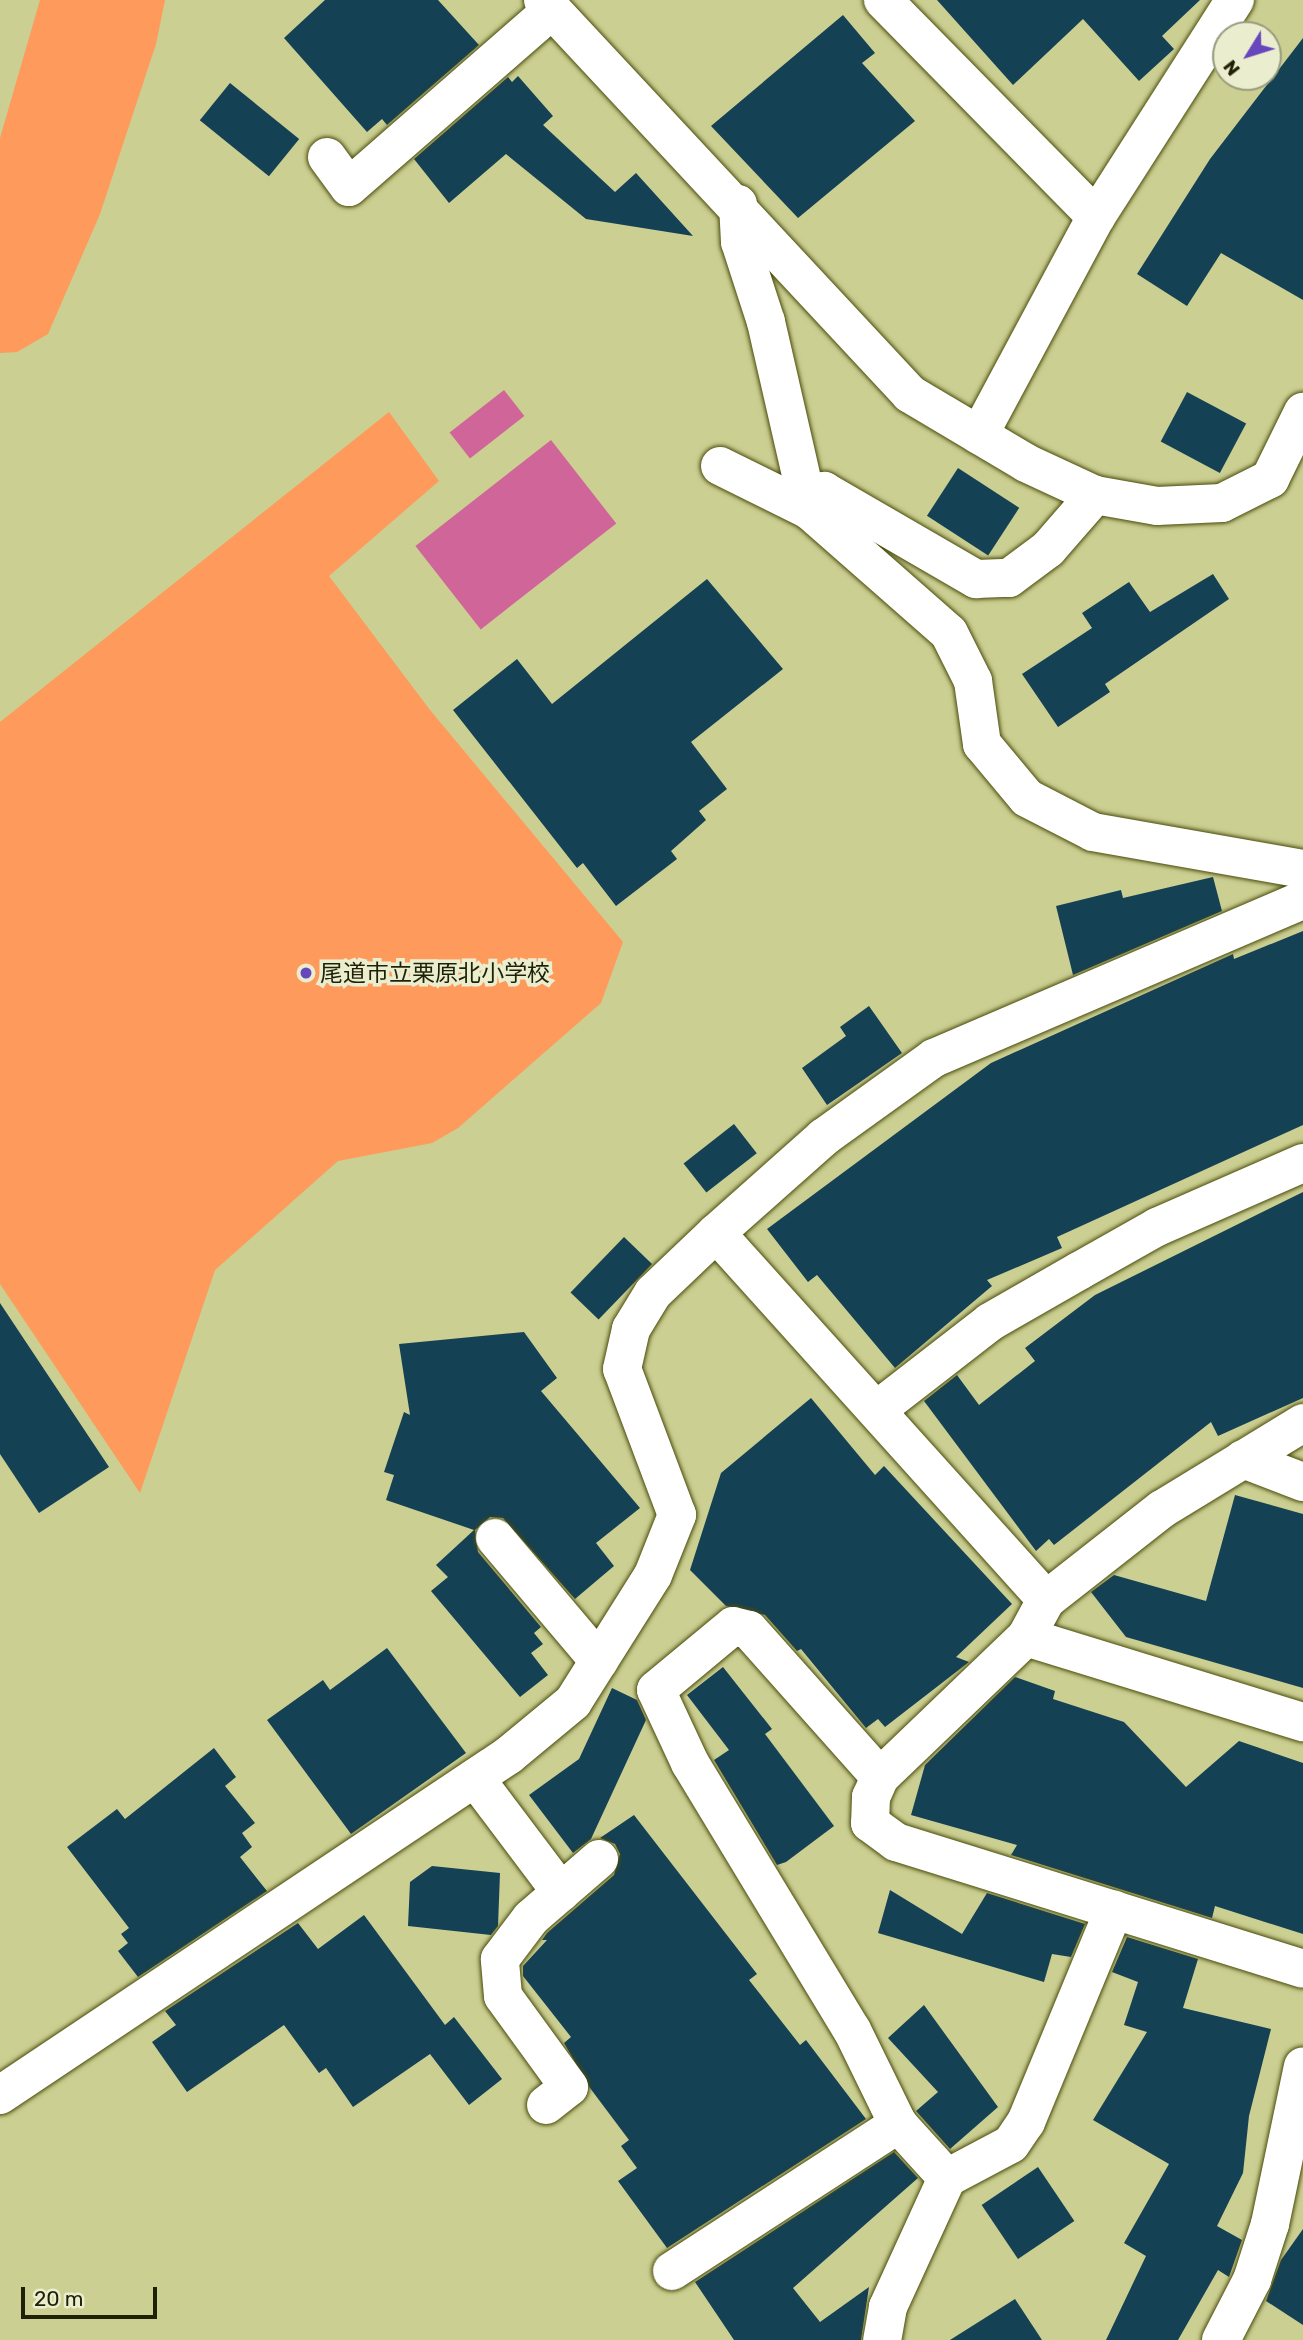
<!DOCTYPE html>
<meta charset="utf-8">
<style>
body{margin:0}
#map{position:relative;width:1303px;height:2340px;overflow:hidden;background:#cbcf91;font-family:Rubik,"Noto Sans JP",sans-serif}
div>[style]{position:absolute}
.green>*{inset:0;background:#fd9a5c}
.water>*{inset:0;background:#cf6598;transform-origin:0 0}
.building>*{inset:0;background:#154155;transform-origin:0 0}
.roads{filter:drop-shadow(0 0 2px #4a4c0b) drop-shadow(0 0 2px #4a4c0b)}
.minor>*{height:38px;margin:-19px;padding:0 19px;transform-origin:19px;border-radius:19px;background:#fff}
.dots>*{width:19px;height:19px;translate:-50% -50%;box-sizing:border-box;border:4px solid #ebeece;border-radius:50%}
span{translate:-50% -50%;white-space:nowrap;text-align:center;line-height:1.15;-webkit-text-stroke:7px #ebeece;paint-order:stroke}
.poi-label{font-size:23px;color:#1f2107}
.left{translate:0 -50%;text-align:left}
.north{position:absolute;left:1212px;top:21px;width:70px;height:70px;box-sizing:border-box;background:#ebeece;border:2px solid #999c7e;border-radius:50%;rotate:232deg;font-size:19px;font-weight:700;line-height:28px;text-align:center;color:#1f2107}
.north::after{content:'';display:block;margin:auto;width:24px;height:32px;background:#6746be;clip-path:polygon(50% 0,100% 100%,50% 72%,0 100%)}
.scale{position:absolute;left:21px;top:2287px;width:136px;height:32px;box-sizing:border-box;border:4px solid #1f2107;border-top:0;padding-left:9px;font-size:21px;line-height:24px;white-space:nowrap;color:#1f2107;-webkit-text-stroke:5px #ebeece;paint-order:stroke}
</style>
<div id="map">
<div class="green">
<i style="clip-path:polygon(40px 0,165px 0,156px 44px,100px 214px,48px 334px,17px 352px,0 353px,0 138px)"></i>
<i style="clip-path:polygon(389px 412px,439px 481px,329px 576px,430px 710px,623px 942px,601px 1003px,458px 1128px,432px 1143px,338px 1161px,215px 1270px,140px 1493px,0 1284px,0 722px)"></i>
</div>
<div class="water">
<i style="left:504px;top:390px;width:33px;height:69px;rotate:52deg"></i>
<i style="left:551px;top:440px;width:106px;height:172px;rotate:52deg"></i>
</div>
<div class="building">
<i style="clip-path:polygon(325px 0,438px 0,479px 45px,387px 125px,382px 119px,367px 132px,284px 38px)"></i>
<i style="clip-path:polygon(937px 0,1200px 0,1162px 36px,1174px 49px,1139px 81px,1083px 19px,1013px 85px)"></i>
<i style="clip-path:polygon(843px 15px,875px 53px,862px 63px,915px 121px,798px 218px,711px 126px)"></i>
<i style="clip-path:polygon(1303px 38px,1303px 300px,1221px 253px,1187px 306px,1137px 274px,1210px 159px)"></i>
<i style="clip-path:polygon(518px 76px,553px 116px,543px 125px,615px 192px,636px 173px,693px 236px,586px 219px,506px 154px,449px 203px,414px 159px,508px 77px,512px 82px)"></i>
<i style="left:230px;top:83px;width:89px;height:48px;rotate:39deg"></i>
<i style="left:1187px;top:392px;width:67px;height:56px;rotate:28deg"></i>
<i style="left:958px;top:468px;width:73px;height:57px;rotate:33deg"></i>
<i style="clip-path:polygon(1213px 574px,1229px 599px,1105px 684px,1110px 692px,1058px 727px,1022px 674px,1092px 628px,1082px 613px,1129px 582px,1150px 612px)"></i>
<i style="clip-path:polygon(707px 579px,783px 669px,691px 742px,727px 789px,699px 811px,706px 820px,671px 851px,677px 859px,616px 906px,583px 863px,577px 868px,453px 710px,517px 659px,552px 704px)"></i>
<i style="clip-path:polygon(1213px 877px,1222px 911px,1073px 975px,1056px 906px,1121px 890px,1123px 898px)"></i>
<i style="clip-path:polygon(1303px 931px,1303px 1125px,1057px 1237px,1062px 1248px,987px 1280px,992px 1286px,895px 1368px,817px 1275px,808px 1282px,767px 1229px,991px 1063px,1233px 954px,1234px 959px)"></i>
<i style="clip-path:polygon(869px 1006px,902px 1053px,827px 1105px,802px 1068px,846px 1036px,840px 1027px)"></i>
<i style="left:734px;top:1124px;width:37px;height:64px;rotate:52deg"></i>
<i style="clip-path:polygon(1303px 1192px,1303px 1398px,1218px 1436px,1211px 1422px,1054px 1545px,1049px 1539px,1036px 1551px,924px 1401px,957px 1375px,979px 1405px,1035px 1361px,1025px 1348px,1095px 1295px)"></i>
<i style="left:624px;top:1237px;width:39px;height:77px;rotate:44deg"></i>
<i style="clip-path:polygon(0 1303px,109px 1467px,39px 1513px,0 1454px)"></i>
<i style="clip-path:polygon(524px 1332px,557px 1378px,541px 1391px,640px 1508px,596px 1543px,614px 1566px,575px 1599px,503px 1518px,490px 1517px,475px 1530px,478px 1552px,541px 1627px,534px 1633px,543px 1644px,531px 1653px,548px 1675px,520px 1697px,431px 1591px,448px 1577px,436px 1565px,474px 1530px,386px 1500px,394px 1475px,384px 1472px,404px 1412px,410px 1415px,399px 1344px)"></i>
<i style="clip-path:polygon(811px 1398px,875px 1475px,884px 1466px,1012px 1604px,956px 1657px,969px 1662px,885px 1727px,878px 1719px,866px 1728px,801px 1649px,797px 1651px,765px 1615px,726px 1606px,690px 1570px,721px 1473px)"></i>
<i style="clip-path:polygon(1235px 1495px,1303px 1514px,1303px 1688px,1126px 1637px,1091px 1592px,1114px 1575px,1206px 1601px)"></i>
<i style="clip-path:polygon(387px 1648px,466px 1753px,351px 1834px,267px 1720px,323px 1680px,330px 1690px)"></i>
<i style="clip-path:polygon(723px 1667px,772px 1729px,765px 1734px,834px 1826px,786px 1862px,777px 1865px,714px 1760px,729px 1750px,687px 1695px)"></i>
<i style="clip-path:polygon(1015px 1677px,1055px 1691px,1053px 1699px,1124px 1722px,1186px 1787px,1239px 1741px,1303px 1763px,1303px 1934px,1215px 1906px,1212px 1918px,1011px 1855px,1017px 1845px,911px 1815px,925px 1765px)"></i>
<i style="clip-path:polygon(612px 1688px,637px 1700px,646px 1720px,591px 1839px,573px 1853px,529px 1795px,579px 1759px)"></i>
<i style="clip-path:polygon(214px 1748px,236px 1777px,225px 1786px,255px 1823px,242px 1833px,252px 1847px,240px 1857px,267px 1891px,138px 1977px,118px 1951px,128px 1943px,121px 1934px,129px 1928px,67px 1847px,117px 1809px,125px 1819px)"></i>
<i style="clip-path:polygon(634px 1815px,757px 1974px,749px 1980px,800px 2045px,806px 2040px,866px 2119px,667px 2248px,618px 2181px,637px 2168px,621px 2146px,629px 2140px,590px 2088px,564px 2043px,571px 2037px,523px 1976px,523px 1966px,547px 1940px,542px 1940px,547px 1933px,614px 1875px,620px 1854px,615px 1844px,600px 1838px)"></i>
<i style="clip-path:polygon(432px 1866px,500px 1873px,498px 1926px,491px 1935px,408px 1926px,410px 1882px)"></i>
<i style="clip-path:polygon(890px 1890px,962px 1934px,987px 1893px,1085px 1924px,1071px 1957px,1052px 1954px,1044px 1982px,878px 1933px)"></i>
<i style="clip-path:polygon(364px 1915px,445px 2025px,454px 2017px,502px 2079px,469px 2105px,430px 2054px,353px 2107px,326px 2068px,319px 2073px,284px 2025px,187px 2092px,152px 2042px,176px 2025px,165px 2011px,298px 1923px,318px 1949px)"></i>
<i style="clip-path:polygon(1127px 1937px,1198px 1959px,1183px 2008px,1271px 2029px,1249px 2116px,1243px 2173px,1217px 2226px,1242px 2240px,1229px 2277px,1218px 2270px,1178px 2340px,1106px 2340px,1146px 2256px,1124px 2243px,1169px 2164px,1093px 2120px,1147px 2032px,1124px 2025px,1138px 1982px,1112px 1972px)"></i>
<i style="clip-path:polygon(924px 2005px,998px 2107px,950px 2149px,916px 2111px,938px 2092px,888px 2038px)"></i>
<i style="clip-path:polygon(894px 2152px,918px 2178px,793px 2288px,820px 2322px,869px 2287px,861px 2340px,734px 2340px,695px 2282px)"></i>
<i style="left:1038px;top:2167px;width:65px;height:68px;rotate:56deg"></i>
<i style="clip-path:polygon(1303px 2229px,1303px 2325px,1266px 2301px,1281px 2260px)"></i>
<i style="clip-path:polygon(1015px 2299px,1042px 2340px,950px 2340px)"></i>
</div>
<div class="roads">
<div class="minor">
<i style="left:543px;top:0;width:538px;rotate:47.03deg"></i>
<i style="left:910px;top:394px;width:135px;rotate:30.7deg"></i>
<i style="left:1026px;top:463px;width:76px;rotate:24.9deg"></i>
<i style="left:1095px;top:495px;width:63px;rotate:10.1deg"></i>
<i style="left:1157px;top:506px;width:65px;rotate:-2.6deg"></i>
<i style="left:1222px;top:503px;width:54px;rotate:-26.6deg"></i>
<i style="left:1270px;top:479px;width:75px;rotate:-63.8deg"></i>
<i style="left:883px;top:0;width:304px;rotate:45.5deg"></i>
<i style="left:327px;top:157px;width:37px;rotate:54deg"></i>
<i style="left:349px;top:187px;width:269px;rotate:-41.1deg"></i>
<i style="left:738px;top:204px;width:38px;rotate:87deg"></i>
<i style="left:740px;top:242px;width:84px;rotate:72deg"></i>
<i style="left:766px;top:322px;width:193px;rotate:77.1deg"></i>
<i style="left:809px;top:510px;width:186px;rotate:41.3deg"></i>
<i style="left:949px;top:633px;width:54px;rotate:63.4deg"></i>
<i style="left:973px;top:681px;width:64px;rotate:81.9deg"></i>
<i style="left:982px;top:744px;width:70px;rotate:50.2deg"></i>
<i style="left:1027px;top:798px;width:74px;rotate:27.3deg"></i>
<i style="left:1093px;top:832px;width:213px;rotate:10deg"></i>
<i style="left:979px;top:435px;width:247px;rotate:-61.8deg"></i>
<i style="left:1096px;top:217px;width:258px;rotate:-57.4deg"></i>
<i style="left:720px;top:466px;width:99px;rotate:26.3deg"></i>
<i style="left:805px;top:499px;width:21px;rotate:-23deg"></i>
<i style="left:824px;top:491px;width:176px;rotate:30.1deg"></i>
<i style="left:976px;top:579px;width:33px;rotate:-2deg"></i>
<i style="left:1009px;top:578px;width:49px;rotate:-36.6deg"></i>
<i style="left:1048px;top:549px;width:72px;rotate:-49deg"></i>
<i style="left:716px;top:1233px;width:494px;rotate:48deg"></i>
<i style="left:878px;top:1409px;width:142px;rotate:-37.8deg"></i>
<i style="left:990px;top:1322px;width:103px;rotate:-29.8deg"></i>
<i style="left:1079px;top:1271px;width:90px;rotate:-29.4deg"></i>
<i style="left:1157px;top:1227px;width:159px;rotate:-23.7deg"></i>
<i style="left:1303px;top:1423px;width:165px;rotate:148.6deg"></i>
<i style="left:1162px;top:1509px;width:147px;rotate:141.9deg"></i>
<i style="left:1046px;top:1600px;width:42px;rotate:118.4deg"></i>
<i style="left:1026px;top:1637px;width:290px;rotate:17.1deg"></i>
<i style="left:1243px;top:1459px;width:64px;rotate:21deg"></i>
<i style="left:495px;top:1538px;width:161px;rotate:49.8deg"></i>
<i style="left:1026px;top:1637px;width:202px;rotate:136.2deg"></i>
<i style="left:880px;top:1777px;width:22px;rotate:114deg"></i>
<i style="left:871px;top:1797px;width:26px;rotate:92deg"></i>
<i style="left:870px;top:1823px;width:32px;rotate:36deg"></i>
<i style="left:896px;top:1842px;width:426px;rotate:17.3deg"></i>
<i style="left:880px;top:1777px;width:197px;rotate:-131.7deg"></i>
<i style="left:749px;top:1630px;width:16px;rotate:-166deg"></i>
<i style="left:733px;top:1626px;width:100px;rotate:140.3deg"></i>
<i style="left:656px;top:1690px;width:81px;rotate:65deg"></i>
<i style="left:690px;top:1763px;width:312px;rotate:58.8deg"></i>
<i style="left:852px;top:2030px;width:105px;rotate:63.9deg"></i>
<i style="left:898px;top:2124px;width:73px;rotate:47.8deg"></i>
<i style="left:947px;top:2178px;width:142px;rotate:114.6deg"></i>
<i style="left:888px;top:2307px;width:34px;rotate:100deg"></i>
<i style="left:475px;top:1778px;width:143px;rotate:53deg"></i>
<i style="left:0;top:2095px;width:612px;rotate:-33.74deg"></i>
<i style="left:509px;top:1755px;width:83px;rotate:-39.6deg"></i>
<i style="left:573px;top:1702px;width:150px;rotate:-57.8deg"></i>
<i style="left:653px;top:1575px;width:65px;rotate:-68.2deg"></i>
<i style="left:677px;top:1515px;width:156px;rotate:-110.6deg"></i>
<i style="left:622px;top:1369px;width:41px;rotate:-77.3deg"></i>
<i style="left:631px;top:1329px;width:42px;rotate:-58.6deg"></i>
<i style="left:653px;top:1293px;width:87px;rotate:-43.6deg"></i>
<i style="left:716px;top:1233px;width:144px;rotate:-41.6deg"></i>
<i style="left:824px;top:1137px;width:135px;rotate:-35.7deg"></i>
<i style="left:934px;top:1058px;width:401px;rotate:-23.2deg"></i>
<i style="left:546px;top:2105px;width:29px;rotate:-38deg"></i>
<i style="left:569px;top:2087px;width:112px;rotate:-126deg"></i>
<i style="left:503px;top:1996px;width:37px;rotate:-95deg"></i>
<i style="left:500px;top:1959px;width:51px;rotate:-52.9deg"></i>
<i style="left:531px;top:1918px;width:90px;rotate:-40.9deg"></i>
<i style="left:947px;top:2178px;width:72px;rotate:-28deg"></i>
<i style="left:1011px;top:2144px;width:27px;rotate:-56deg"></i>
<i style="left:1026px;top:2122px;width:230px;rotate:-67.5deg"></i>
<i style="left:672px;top:2271px;width:270px;rotate:-33deg"></i>
<i style="left:1221px;top:2340px;width:68px;rotate:-62.7deg"></i>
<i style="left:1252px;top:2280px;width:59px;rotate:-72.2deg"></i>
<i style="left:1270px;top:2224px;width:161px;rotate:-78.2deg"></i>
</div>
</div>
<div class="dots">
<i style="left:306px;top:973px;background:#6746be"></i>
</div>
<div class="poi-label">
<span class="left" style="left:320px;top:973px">尾道市立栗原北小学校</span>
</div>
<div class="north">N</div>
<div class="scale">20 m</div>
</div>
